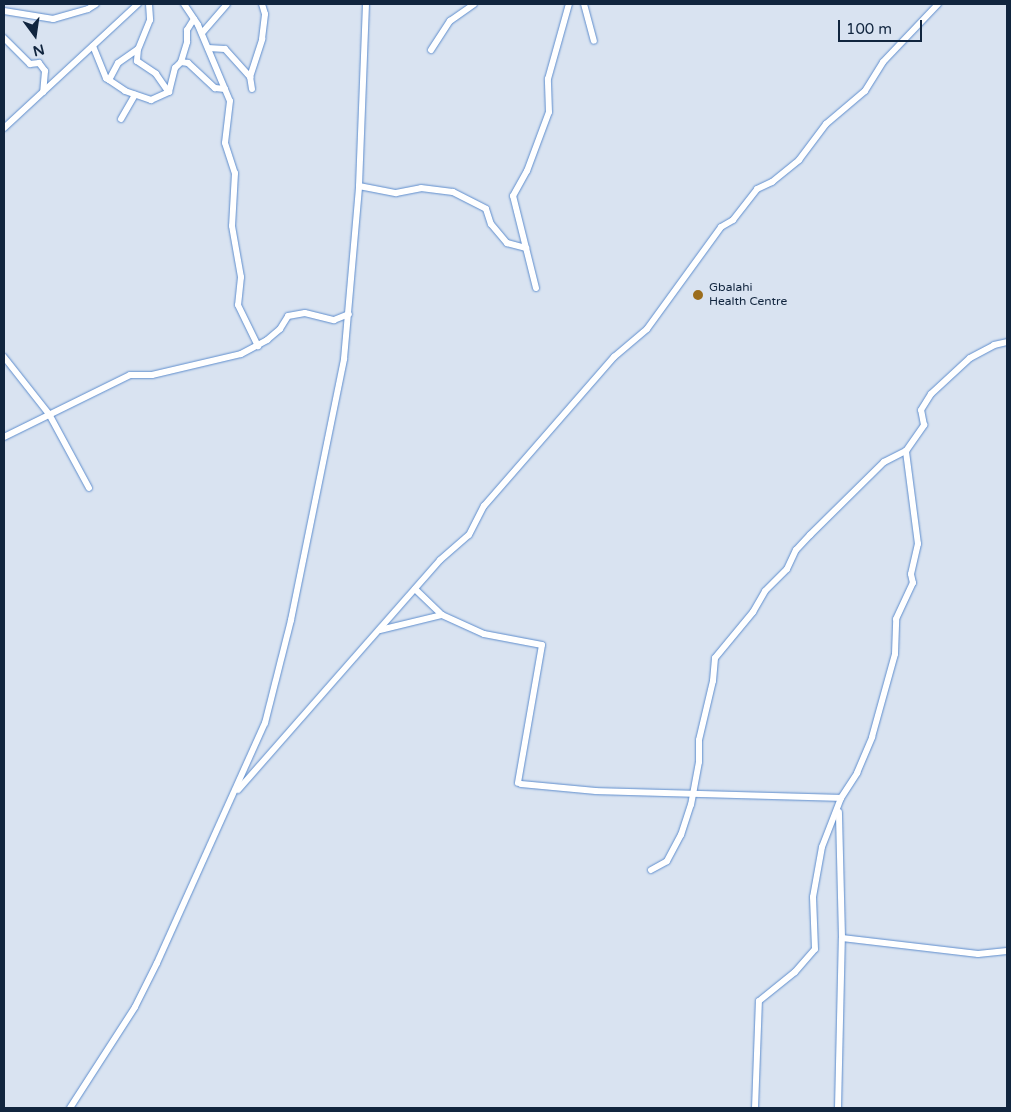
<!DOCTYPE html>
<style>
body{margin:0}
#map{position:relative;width:1011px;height:1112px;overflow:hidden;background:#d9e3f1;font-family:"Varela Round",sans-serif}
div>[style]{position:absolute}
.roads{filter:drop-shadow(0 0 1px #5e8dcd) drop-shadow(0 0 1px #5e8dcd)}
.minor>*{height:6px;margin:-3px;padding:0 3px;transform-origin:3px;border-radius:3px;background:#fff}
.dots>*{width:14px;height:14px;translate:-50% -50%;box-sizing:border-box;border:2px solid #d9e3f1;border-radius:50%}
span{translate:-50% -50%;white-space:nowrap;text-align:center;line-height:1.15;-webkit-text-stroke:4.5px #d9e3f1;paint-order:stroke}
.poi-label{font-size:12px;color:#11253e}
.left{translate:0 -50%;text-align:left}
.frame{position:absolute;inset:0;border:5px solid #11253e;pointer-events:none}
.north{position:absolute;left:10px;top:10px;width:50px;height:50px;-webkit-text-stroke:4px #d9e3f1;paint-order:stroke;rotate:166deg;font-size:14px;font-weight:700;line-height:20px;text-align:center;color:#11253e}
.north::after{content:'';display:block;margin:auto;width:18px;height:22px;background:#11253e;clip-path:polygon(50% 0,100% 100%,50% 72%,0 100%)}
.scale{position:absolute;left:838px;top:20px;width:84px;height:22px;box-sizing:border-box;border:2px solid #11253e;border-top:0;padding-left:6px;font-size:15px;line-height:18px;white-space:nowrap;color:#11253e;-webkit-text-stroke:4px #d9e3f1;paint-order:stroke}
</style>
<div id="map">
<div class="roads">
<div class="minor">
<i style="left:149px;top:4px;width:16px;rotate:86deg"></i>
<i style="left:150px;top:20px;width:31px;rotate:112deg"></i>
<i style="left:138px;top:49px;width:12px;rotate:95deg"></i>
<i style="left:137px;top:61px;width:23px;rotate:34deg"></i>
<i style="left:156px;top:74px;width:21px;rotate:55deg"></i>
<i style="left:184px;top:4px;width:25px;rotate:56deg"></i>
<i style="left:198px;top:25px;width:82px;rotate:67.2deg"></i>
<i style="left:230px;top:101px;width:42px;rotate:96.8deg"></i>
<i style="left:225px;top:143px;width:32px;rotate:72deg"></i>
<i style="left:235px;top:173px;width:53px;rotate:93.2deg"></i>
<i style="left:232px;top:226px;width:52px;rotate:80deg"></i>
<i style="left:241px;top:277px;width:28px;rotate:96deg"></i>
<i style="left:238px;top:305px;width:46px;rotate:64deg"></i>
<i style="left:584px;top:4px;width:38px;rotate:75deg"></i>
<i style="left:4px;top:11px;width:50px;rotate:9.3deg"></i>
<i style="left:53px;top:19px;width:36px;rotate:-16deg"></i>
<i style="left:88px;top:9px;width:9px;rotate:-32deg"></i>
<i style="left:202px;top:33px;width:38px;rotate:-49deg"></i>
<i style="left:4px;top:38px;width:37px;rotate:45deg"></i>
<i style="left:30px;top:64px;width:9px;rotate:-6deg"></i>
<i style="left:39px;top:63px;width:10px;rotate:53deg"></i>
<i style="left:45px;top:71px;width:21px;rotate:95deg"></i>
<i style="left:93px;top:46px;width:35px;rotate:68deg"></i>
<i style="left:106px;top:78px;width:23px;rotate:34deg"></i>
<i style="left:125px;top:91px;width:28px;rotate:19deg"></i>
<i style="left:151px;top:100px;width:20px;rotate:-24deg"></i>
<i style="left:169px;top:92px;width:25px;rotate:-76deg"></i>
<i style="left:175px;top:68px;width:8px;rotate:-45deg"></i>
<i style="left:181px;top:62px;width:21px;rotate:-73deg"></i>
<i style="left:187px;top:42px;width:12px;rotate:-90deg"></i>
<i style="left:187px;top:30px;width:13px;rotate:-58deg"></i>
<i style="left:208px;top:48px;width:17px;rotate:3deg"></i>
<i style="left:225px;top:49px;width:38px;rotate:48deg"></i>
<i style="left:431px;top:50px;width:35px;rotate:-57deg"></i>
<i style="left:450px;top:21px;width:29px;rotate:-35deg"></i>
<i style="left:181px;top:62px;width:7px;rotate:8deg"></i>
<i style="left:188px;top:63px;width:37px;rotate:43deg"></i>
<i style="left:215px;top:88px;width:10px;rotate:6deg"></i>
<i style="left:109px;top:80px;width:19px;rotate:-62deg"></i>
<i style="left:118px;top:63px;width:24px;rotate:-35deg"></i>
<i style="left:252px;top:89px;width:12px;rotate:-99deg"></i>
<i style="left:250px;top:77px;width:40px;rotate:-72deg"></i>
<i style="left:262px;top:39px;width:25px;rotate:-83deg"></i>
<i style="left:265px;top:14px;width:10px;rotate:-107deg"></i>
<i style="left:121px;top:119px;width:28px;rotate:-60deg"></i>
<i style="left:4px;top:128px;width:183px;rotate:-42.8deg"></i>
<i style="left:359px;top:186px;width:38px;rotate:11deg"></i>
<i style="left:396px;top:193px;width:25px;rotate:-11deg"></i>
<i style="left:421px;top:188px;width:32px;rotate:7deg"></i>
<i style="left:453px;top:192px;width:37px;rotate:27deg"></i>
<i style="left:486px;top:209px;width:16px;rotate:72deg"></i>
<i style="left:491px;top:224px;width:25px;rotate:50deg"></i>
<i style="left:507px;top:243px;width:20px;rotate:15deg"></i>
<i style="left:536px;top:288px;width:95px;rotate:-104deg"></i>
<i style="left:513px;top:196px;width:29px;rotate:-61deg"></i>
<i style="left:527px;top:171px;width:63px;rotate:-69.6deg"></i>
<i style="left:549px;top:112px;width:33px;rotate:-92deg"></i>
<i style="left:548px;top:79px;width:78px;rotate:-74.4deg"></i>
<i style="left:4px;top:357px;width:73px;rotate:51.7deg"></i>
<i style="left:49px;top:414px;width:84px;rotate:61.6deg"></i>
<i style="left:4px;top:437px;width:140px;rotate:-26.2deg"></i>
<i style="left:130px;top:375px;width:22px"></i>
<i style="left:152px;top:375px;width:91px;rotate:-13.3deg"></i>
<i style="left:241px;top:354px;width:30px;rotate:-28deg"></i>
<i style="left:267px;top:340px;width:17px;rotate:-40deg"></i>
<i style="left:280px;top:329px;width:15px;rotate:-58deg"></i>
<i style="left:288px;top:316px;width:17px;rotate:-10deg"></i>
<i style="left:305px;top:313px;width:30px;rotate:14deg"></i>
<i style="left:334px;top:320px;width:16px;rotate:-22deg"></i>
<i style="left:415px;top:589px;width:37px;rotate:44deg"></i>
<i style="left:380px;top:630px;width:64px;rotate:-13.6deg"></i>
<i style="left:442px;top:615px;width:46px;rotate:24.3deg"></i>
<i style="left:484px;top:634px;width:59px;rotate:10.7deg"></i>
<i style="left:542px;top:645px;width:140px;rotate:99.9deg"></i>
<i style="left:521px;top:784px;width:75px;rotate:5.3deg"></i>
<i style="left:596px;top:791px;width:245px;rotate:1.6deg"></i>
<i style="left:238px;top:790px;width:306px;rotate:-48.7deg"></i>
<i style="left:440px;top:560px;width:38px;rotate:-41deg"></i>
<i style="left:469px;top:535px;width:33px;rotate:-63deg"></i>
<i style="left:484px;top:506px;width:198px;rotate:-48.9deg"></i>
<i style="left:614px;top:357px;width:43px;rotate:-40.3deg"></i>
<i style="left:647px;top:329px;width:126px;rotate:-54deg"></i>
<i style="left:721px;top:227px;width:14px;rotate:-30deg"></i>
<i style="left:733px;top:220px;width:39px;rotate:-52deg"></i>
<i style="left:757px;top:189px;width:17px;rotate:-25deg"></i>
<i style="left:772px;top:182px;width:35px;rotate:-39deg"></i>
<i style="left:799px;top:160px;width:45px;rotate:-53.1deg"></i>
<i style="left:826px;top:124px;width:51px;rotate:-40.2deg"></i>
<i style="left:865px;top:91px;width:34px;rotate:-58deg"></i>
<i style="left:883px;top:62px;width:80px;rotate:-46.5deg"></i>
<i style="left:651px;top:870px;width:18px;rotate:-29deg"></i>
<i style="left:667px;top:861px;width:30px;rotate:-62deg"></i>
<i style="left:681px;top:835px;width:32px;rotate:-72deg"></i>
<i style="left:691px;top:805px;width:44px;rotate:-79.5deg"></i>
<i style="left:699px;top:762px;width:22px;rotate:-90deg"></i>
<i style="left:699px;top:740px;width:61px;rotate:-76.7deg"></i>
<i style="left:713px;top:681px;width:23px;rotate:-85deg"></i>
<i style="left:715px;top:658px;width:60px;rotate:-50.4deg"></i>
<i style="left:753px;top:612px;width:24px;rotate:-60deg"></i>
<i style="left:765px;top:591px;width:31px;rotate:-45deg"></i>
<i style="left:787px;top:569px;width:21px;rotate:-65deg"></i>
<i style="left:796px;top:550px;width:21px;rotate:-47deg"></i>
<i style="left:810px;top:535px;width:104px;rotate:-44.6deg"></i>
<i style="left:884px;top:462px;width:25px;rotate:-27deg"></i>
<i style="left:842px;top:938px;width:137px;rotate:6.7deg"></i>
<i style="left:978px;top:954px;width:29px;rotate:-6deg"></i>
<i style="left:70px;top:1108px;width:120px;rotate:-57.2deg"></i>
<i style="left:135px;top:1007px;width:49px;rotate:-63.4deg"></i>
<i style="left:157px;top:963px;width:263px;rotate:-65.8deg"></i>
<i style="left:265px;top:723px;width:106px;rotate:-75.8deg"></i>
<i style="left:291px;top:620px;width:266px;rotate:-78.5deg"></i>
<i style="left:344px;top:359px;width:174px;rotate:-85deg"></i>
<i style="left:359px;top:186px;width:182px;rotate:-87.8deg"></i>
<i style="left:755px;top:1108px;width:107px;rotate:-87.9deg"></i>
<i style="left:759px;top:1001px;width:46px;rotate:-38.9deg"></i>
<i style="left:795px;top:972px;width:30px;rotate:-49deg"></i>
<i style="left:815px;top:949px;width:52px;rotate:-92.2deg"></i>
<i style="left:813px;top:897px;width:51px;rotate:-79.8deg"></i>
<i style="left:822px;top:847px;width:53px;rotate:-68.8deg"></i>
<i style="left:841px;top:798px;width:30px;rotate:-57deg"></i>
<i style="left:857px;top:773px;width:39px;rotate:-67deg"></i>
<i style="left:872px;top:737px;width:86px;rotate:-74.5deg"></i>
<i style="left:895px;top:654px;width:35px;rotate:-88deg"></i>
<i style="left:896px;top:619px;width:40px;rotate:-65deg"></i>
<i style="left:913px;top:583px;width:9px;rotate:-103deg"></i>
<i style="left:911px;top:574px;width:31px;rotate:-77deg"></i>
<i style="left:918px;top:544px;width:94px;rotate:-97.4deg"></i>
<i style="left:906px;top:451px;width:32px;rotate:-55deg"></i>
<i style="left:924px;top:425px;width:15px;rotate:-101deg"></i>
<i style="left:921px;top:410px;width:19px;rotate:-58deg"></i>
<i style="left:931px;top:394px;width:53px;rotate:-42.7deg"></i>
<i style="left:970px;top:358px;width:27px;rotate:-28deg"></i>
<i style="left:994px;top:345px;width:13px;rotate:-13deg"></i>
<i style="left:838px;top:1108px;width:170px;rotate:-88.7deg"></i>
<i style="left:842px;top:938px;width:126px;rotate:-91.4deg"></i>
</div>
</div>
<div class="dots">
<i style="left:698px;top:295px;background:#9b6d1d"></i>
</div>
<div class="poi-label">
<span class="left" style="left:709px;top:295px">Gbalahi<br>Health Centre</span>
</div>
<div class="frame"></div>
<div class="north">N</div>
<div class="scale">100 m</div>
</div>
